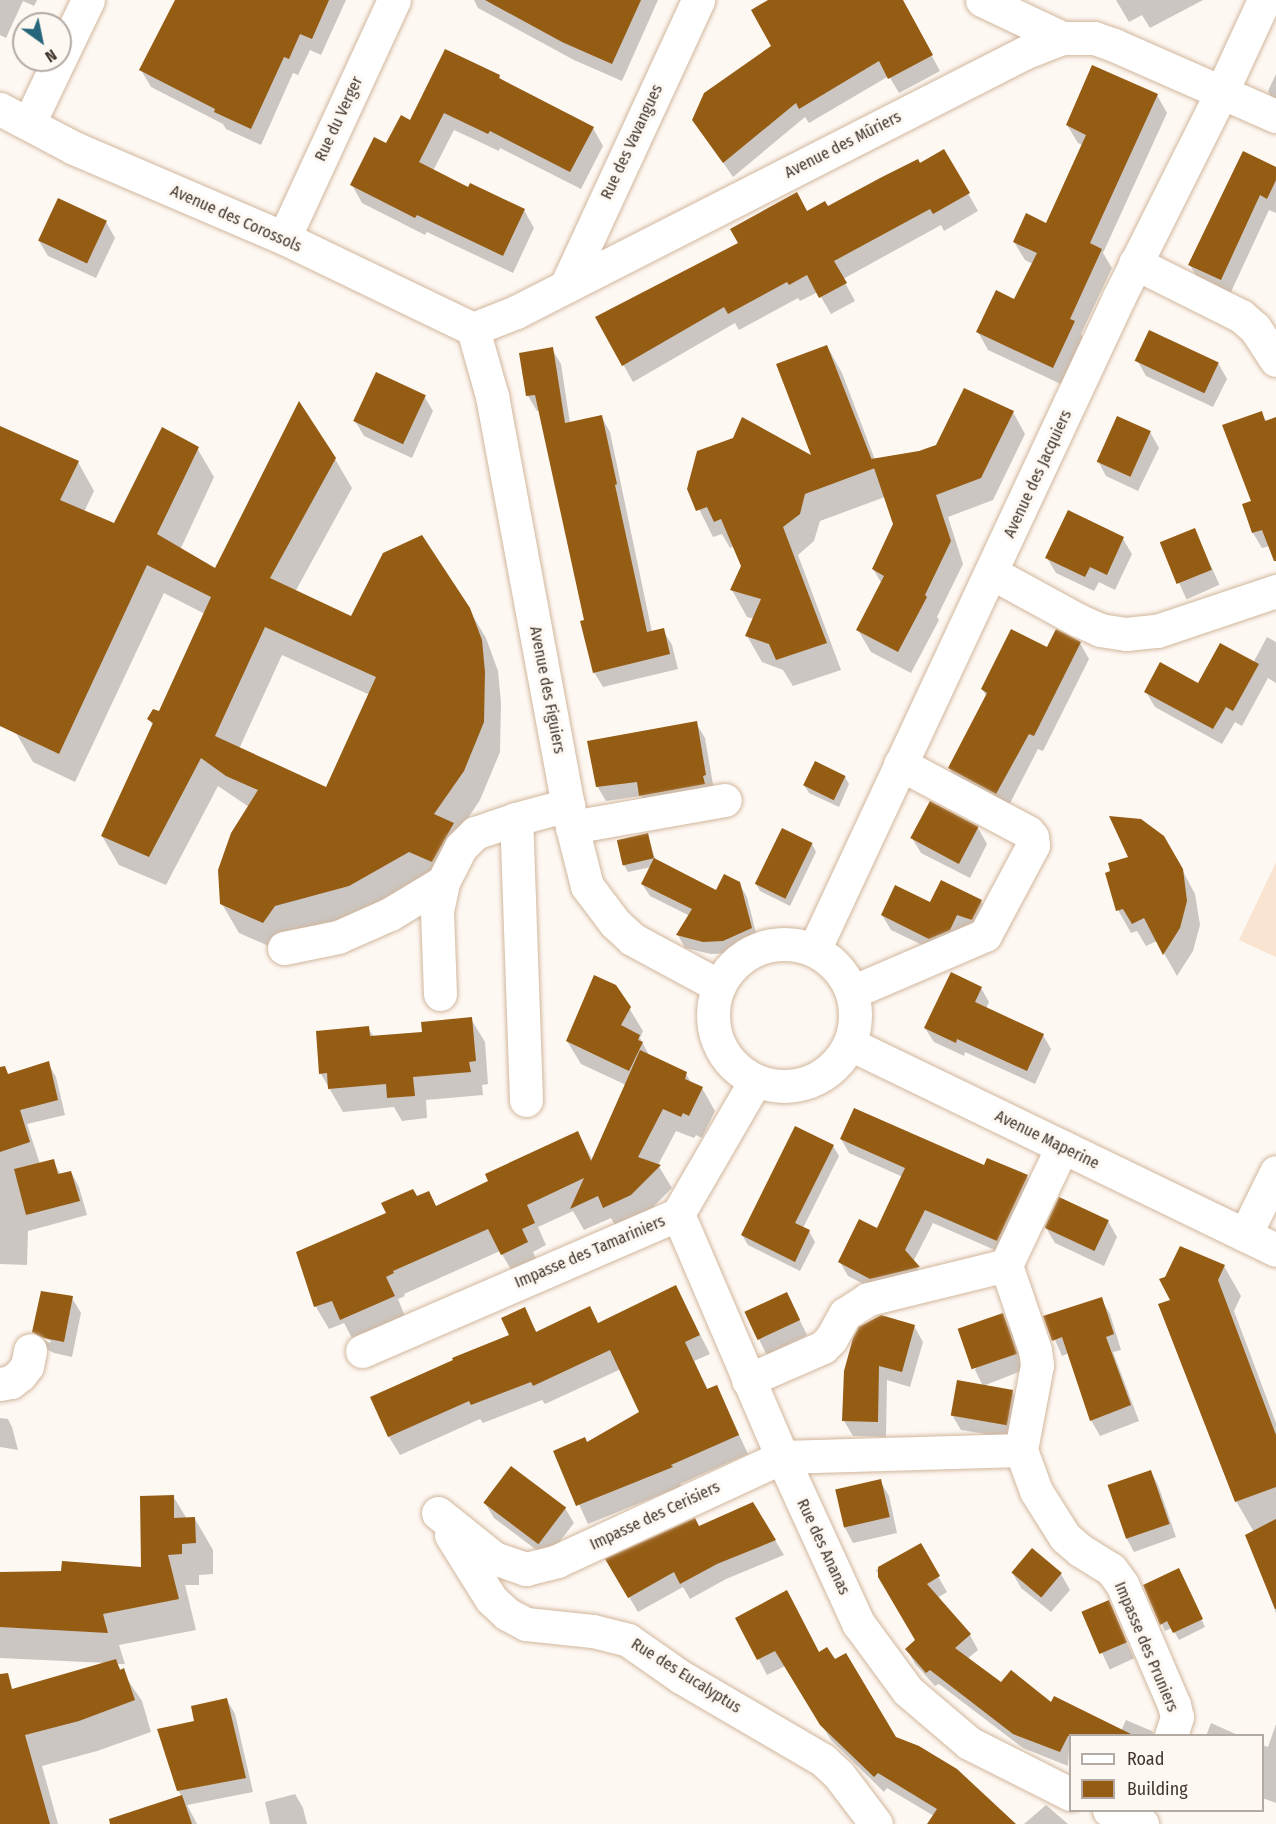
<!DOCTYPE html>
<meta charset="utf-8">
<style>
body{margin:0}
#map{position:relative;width:1276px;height:1824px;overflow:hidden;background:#fef8f3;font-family:"Fira Sans Condensed",sans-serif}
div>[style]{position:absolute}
.green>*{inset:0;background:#f8e4d1}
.shadow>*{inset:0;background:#0003;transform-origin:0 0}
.building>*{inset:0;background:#955c14;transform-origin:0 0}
.roads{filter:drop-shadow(0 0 2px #d1b69c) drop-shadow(0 0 2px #d1b69c)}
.minor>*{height:33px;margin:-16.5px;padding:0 16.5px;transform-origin:16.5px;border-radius:16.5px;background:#fff}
.minor>.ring{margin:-16.5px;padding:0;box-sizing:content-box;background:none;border:33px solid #fff;border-radius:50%}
span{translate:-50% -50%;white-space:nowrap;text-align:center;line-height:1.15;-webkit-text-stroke:6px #fef8f3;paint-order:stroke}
.street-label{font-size:16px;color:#41362c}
.legend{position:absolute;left:1069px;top:1734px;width:195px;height:78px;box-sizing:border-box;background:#fef8f3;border:2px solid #b2aaa3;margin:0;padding:8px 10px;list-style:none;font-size:18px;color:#41362c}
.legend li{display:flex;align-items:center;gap:12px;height:30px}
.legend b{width:30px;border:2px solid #b2aaa3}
.north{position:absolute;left:12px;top:12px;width:60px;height:60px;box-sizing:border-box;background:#fef8f3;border:2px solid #b2aaa3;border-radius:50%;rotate:147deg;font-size:16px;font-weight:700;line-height:24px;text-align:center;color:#41362c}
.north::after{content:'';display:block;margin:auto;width:21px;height:27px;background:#25667a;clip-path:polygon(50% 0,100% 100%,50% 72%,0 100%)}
</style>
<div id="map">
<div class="green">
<i style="clip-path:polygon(1276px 862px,1276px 957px,1239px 940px)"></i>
</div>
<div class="shadow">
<i style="clip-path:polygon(0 0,37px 0,34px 6px,23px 1px,6px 38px,0 35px)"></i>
<i style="clip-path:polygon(177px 0,346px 0,321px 55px,310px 50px,298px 75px,293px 73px,261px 145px,226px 129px,223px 124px,151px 87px,141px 70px)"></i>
<i style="clip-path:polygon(474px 0,658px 0,622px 81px,574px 60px,478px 8px)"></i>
<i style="clip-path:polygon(769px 0,827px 0,913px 21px,940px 71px,899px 93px,889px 76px,809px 123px,805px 117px,733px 177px,694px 120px,773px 46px)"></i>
<i style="clip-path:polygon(1116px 0,1203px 0,1150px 28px,1142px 15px,1129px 22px)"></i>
<i style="clip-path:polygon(1276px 74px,1276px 106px,1268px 91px)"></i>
<i style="clip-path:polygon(499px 76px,502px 81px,593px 128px,603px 146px,581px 189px,500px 148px,499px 151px,454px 130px,433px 171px,469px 189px,524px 210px,534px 228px,513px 273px,427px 232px,425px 235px,362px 203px,352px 185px,411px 122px)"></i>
<i style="clip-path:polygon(1157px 95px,1167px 113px,1103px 253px,1112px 268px,1081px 334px,1084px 340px,1063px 385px,988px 350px,978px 332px,1015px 301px,1033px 264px,1025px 260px,1014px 242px,1047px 225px,1082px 145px,1078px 143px,1067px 125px)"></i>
<i style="clip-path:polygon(944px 151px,978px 211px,944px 231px,941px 225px,843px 279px,855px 301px,831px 314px,818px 292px,800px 301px,798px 298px,739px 330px,735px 323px,633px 382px,597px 318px,807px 212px,827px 208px)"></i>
<i style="clip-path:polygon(1276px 168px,1276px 213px,1269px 210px,1230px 294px,1199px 281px,1190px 265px)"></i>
<i style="clip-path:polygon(106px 222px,115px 238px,96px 278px,48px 256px,39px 241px)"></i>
<i style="clip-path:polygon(827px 346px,842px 373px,875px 460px,919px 453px,1013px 412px,1025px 434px,993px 500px,948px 517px,963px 564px,937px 617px,939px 620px,911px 673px,871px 652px,858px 630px,882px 584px,873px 569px,895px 524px,885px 497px,820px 521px,814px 541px,798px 555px,841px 670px,793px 686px,783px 670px,762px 662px,747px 636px,754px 619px,747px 617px,732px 590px,743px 566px,734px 546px,730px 548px,722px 534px,713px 537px,689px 489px,814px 458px)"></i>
<i style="clip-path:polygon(552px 349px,561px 364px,570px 423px,601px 416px,610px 432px,652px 632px,663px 630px,672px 645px,678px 669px,603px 687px,594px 672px,586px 621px,540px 410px,537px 411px,528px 396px)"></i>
<i style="clip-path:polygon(1137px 360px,1218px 363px,1227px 379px,1213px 407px,1146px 376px)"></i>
<i style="clip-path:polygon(424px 396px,433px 411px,412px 458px,364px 436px,355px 421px)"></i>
<i style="clip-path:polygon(1261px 412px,1267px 422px,1276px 419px,1276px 544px,1262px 548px,1253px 533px,1244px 505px,1253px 502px)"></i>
<i style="clip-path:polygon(evenodd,0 427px,78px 462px,94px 491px,84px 512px,115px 525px,197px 448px,214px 477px,180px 550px,215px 570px,335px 459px,352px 488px,295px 592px,352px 618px,468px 608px,486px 638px,498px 671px,501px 703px,500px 752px,480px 800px,458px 833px,449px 890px,280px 951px,239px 933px,222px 904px,249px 807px,218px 786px,166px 885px,119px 865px,102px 836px,153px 726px,149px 719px,160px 713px,205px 614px,164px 593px,75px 782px,33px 762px,16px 733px,0 692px,0 427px,282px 655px,370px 695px,327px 789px,239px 749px,282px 655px)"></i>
<i style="clip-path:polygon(1150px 432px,1159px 448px,1138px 491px,1106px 476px,1098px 461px)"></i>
<i style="clip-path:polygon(1069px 512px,1123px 539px,1132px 554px,1115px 590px,1099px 582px,1094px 591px,1056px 573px,1047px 558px)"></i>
<i style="left:1195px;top:530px;width:60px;height:36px;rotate:66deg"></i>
<i style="clip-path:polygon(1267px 637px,1276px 642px,1276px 683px,1268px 678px,1242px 726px,1235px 722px,1222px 744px,1155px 707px,1146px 692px,1199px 685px,1253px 663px)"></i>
<i style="clip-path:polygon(1080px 643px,1089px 659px,1043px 751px,1038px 749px,1008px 807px,958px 783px,949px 768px,987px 697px,982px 689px,1048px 649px)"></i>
<i style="clip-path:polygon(696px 723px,705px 738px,714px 790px,650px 811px,641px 796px,606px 801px,597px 786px)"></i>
<i style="clip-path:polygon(845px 777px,849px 784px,839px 807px,809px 793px,804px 785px)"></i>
<i style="clip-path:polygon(978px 828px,987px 844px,970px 878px,921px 853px,912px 838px)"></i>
<i style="clip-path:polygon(647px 834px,656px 861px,717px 892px,739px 883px,747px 897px,758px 941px,731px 953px,711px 954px,685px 948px,678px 935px,690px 916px,650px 896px,642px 884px,651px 867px,628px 872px,624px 865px,618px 840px)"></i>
<i style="clip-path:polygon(812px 844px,816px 852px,790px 906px,760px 891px,756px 884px)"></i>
<i style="clip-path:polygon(1177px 860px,1195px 894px,1200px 925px,1193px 951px,1177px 976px,1157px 941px,1146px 946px,1137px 931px,1131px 933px,1118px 910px)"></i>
<i style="clip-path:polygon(981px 901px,990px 916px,939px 953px,891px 930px,882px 915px,931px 904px)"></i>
<i style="clip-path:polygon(981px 988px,989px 1002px,986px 1009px,1043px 1035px,1051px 1049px,1035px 1084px,965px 1052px,964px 1056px,934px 1042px,925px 1028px)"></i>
<i style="clip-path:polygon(629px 1008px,643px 1031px,640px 1038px,650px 1057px,686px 1074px,692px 1084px,702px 1088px,715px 1111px,702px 1138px,696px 1135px,694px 1138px,676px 1131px,658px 1165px,672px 1188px,643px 1217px,617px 1229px,611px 1218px,584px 1230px,573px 1211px,538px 1227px,546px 1245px,533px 1252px,539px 1265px,515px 1276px,500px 1251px,404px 1294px,405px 1296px,398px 1299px,406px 1319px,354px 1342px,344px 1323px,329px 1329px,316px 1307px,297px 1253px,388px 1214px,417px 1198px,437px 1207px,490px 1182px,578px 1133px,593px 1161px,626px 1085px,581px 1064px,567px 1041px)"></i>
<i style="clip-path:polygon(471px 1019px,485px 1042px,488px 1084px,482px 1085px,483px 1095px,426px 1100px,427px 1118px,402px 1121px,394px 1107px,343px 1112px,321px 1074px,318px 1032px,368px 1028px,374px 1037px,424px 1033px)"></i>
<i style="clip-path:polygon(48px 1063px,56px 1077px,65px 1115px,27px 1124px,40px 1164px,53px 1161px,61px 1175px,71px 1172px,79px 1187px,87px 1215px,28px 1231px,27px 1265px,0 1264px,0 1078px)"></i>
<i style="clip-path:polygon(841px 1139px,1027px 1177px,1035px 1190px,1004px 1254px,933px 1223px,913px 1262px,926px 1281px,879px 1292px,848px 1276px,840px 1262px,878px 1230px,903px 1177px,849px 1153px)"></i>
<i style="clip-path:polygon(833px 1146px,839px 1156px,803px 1228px,809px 1231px,815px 1242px,800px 1271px,748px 1245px,742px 1235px)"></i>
<i style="clip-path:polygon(1108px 1221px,1117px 1237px,1104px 1266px,1055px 1243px,1046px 1228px)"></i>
<i style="clip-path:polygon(1224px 1266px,1241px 1296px,1234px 1311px,1276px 1423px,1276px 1613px,1247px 1535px,1254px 1532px,1236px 1501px,1172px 1301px)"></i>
<i style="clip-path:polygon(676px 1287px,710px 1354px,694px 1361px,708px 1390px,717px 1387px,748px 1454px,680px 1484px,682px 1486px,588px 1524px,555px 1452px,587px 1443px,641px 1413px,621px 1369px,545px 1404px,542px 1400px,483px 1423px,480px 1419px,400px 1455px,389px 1437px,372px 1398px,511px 1336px,524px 1309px,537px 1333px,599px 1324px)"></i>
<i style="left:787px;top:1294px;width:46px;height:45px;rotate:64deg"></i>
<i style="clip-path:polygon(evenodd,72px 1298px,81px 1313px,72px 1357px,54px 1353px,43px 1347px,34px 1331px,72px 1298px,42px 1336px,51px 1341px,50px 1343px,42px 1339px,42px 1336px)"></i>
<i style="clip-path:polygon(1101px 1299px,1110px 1314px,1121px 1350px,1113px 1352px,1139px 1421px,1100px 1436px,1091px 1420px,1069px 1353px,1062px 1356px,1045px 1317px)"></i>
<i style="clip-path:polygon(1002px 1315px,1011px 1330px,1024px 1370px,983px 1386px,975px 1370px)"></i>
<i style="clip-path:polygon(914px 1326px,923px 1342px,910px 1387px,887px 1380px,886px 1437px,853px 1436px,844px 1421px,845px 1371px)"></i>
<i style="clip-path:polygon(1012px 1391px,1021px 1407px,1015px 1439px,961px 1430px,952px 1415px)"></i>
<i style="clip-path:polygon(0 1418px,8px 1419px,12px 1427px,18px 1450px,0 1447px)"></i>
<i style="clip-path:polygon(1151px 1472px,1158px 1485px,1176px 1537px,1134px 1552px,1127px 1539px,1109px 1486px)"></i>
<i style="clip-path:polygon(880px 1481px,889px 1496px,897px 1533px,853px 1543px,845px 1528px,837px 1491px)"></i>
<i style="clip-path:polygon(173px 1496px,187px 1519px,195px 1519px,213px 1550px,213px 1574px,199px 1575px,199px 1585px,185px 1585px,196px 1630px,119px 1645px,125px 1664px,117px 1664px,142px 1701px,151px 1732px,97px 1751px,42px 1766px,58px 1824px,0 1824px,0 1694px,107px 1663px,0 1658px,0 1573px,143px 1569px)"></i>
<i style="clip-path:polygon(485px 1503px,565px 1508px,574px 1523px,547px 1558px,494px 1518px)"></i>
<i style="clip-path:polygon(699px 1527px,775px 1540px,784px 1555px,726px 1579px,690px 1599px,683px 1587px,638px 1612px,607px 1560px)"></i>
<i style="clip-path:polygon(920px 1545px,947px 1592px,937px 1598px,970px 1635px,978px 1650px,967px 1659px,1002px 1684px,1121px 1731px,1126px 1720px,1152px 1731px,1155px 1736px,1070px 1736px,1068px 1766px,1023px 1748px,939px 1684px,935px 1686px,915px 1664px,907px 1649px,917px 1640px,876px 1570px)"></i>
<i style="clip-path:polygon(1032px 1550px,1061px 1574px,1070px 1590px,1051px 1612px,1021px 1588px,1012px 1572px)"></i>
<i style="clip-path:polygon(1182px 1577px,1205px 1627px,1179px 1640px,1172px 1628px,1165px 1631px,1145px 1586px)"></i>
<i style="left:1108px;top:1602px;width:62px;height:27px;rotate:65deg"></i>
<i style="clip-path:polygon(737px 1618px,819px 1654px,895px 1738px,1014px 1824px,935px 1824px,934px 1816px,887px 1788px,884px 1792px,831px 1740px,785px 1666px,767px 1675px)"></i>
<i style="clip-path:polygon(227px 1700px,235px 1714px,253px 1792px,187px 1805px,197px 1824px,129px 1824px,182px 1797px,178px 1790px,196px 1722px)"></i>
<i style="clip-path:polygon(1211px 1723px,1240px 1736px,1206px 1736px)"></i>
<i style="clip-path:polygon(1276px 1724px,1276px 1803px,1262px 1798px,1262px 1745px,1268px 1747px)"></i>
<i style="clip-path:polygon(295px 1794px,303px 1808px,307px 1824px,270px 1824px,265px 1802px)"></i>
<i style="clip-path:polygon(1046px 1805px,1068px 1824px,1024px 1824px)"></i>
</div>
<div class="building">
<i style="clip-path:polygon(175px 0,329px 0,312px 39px,300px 34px,289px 59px,284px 57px,251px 129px,214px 112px,215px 109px,139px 70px)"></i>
<i style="clip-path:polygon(485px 0,641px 0,612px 64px,562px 42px)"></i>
<i style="clip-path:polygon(768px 0,903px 0,933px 55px,888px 79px,879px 61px,799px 109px,796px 103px,723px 163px,692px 120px,704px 93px,771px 46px,751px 10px)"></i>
<i style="clip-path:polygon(445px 49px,500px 75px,499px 78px,594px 127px,570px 172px,490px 131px,488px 134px,444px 113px,419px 162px,468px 187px,470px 183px,525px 209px,503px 256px,417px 215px,415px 218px,350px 185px,374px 137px,386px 143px,401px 115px,410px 120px)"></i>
<i style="clip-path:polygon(1092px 65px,1158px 94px,1090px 243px,1102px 249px,1070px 319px,1075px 321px,1053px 368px,976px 332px,996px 290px,1014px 299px,1037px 253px,1013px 242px,1026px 213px,1046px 223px,1086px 135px,1066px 125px)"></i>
<i style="clip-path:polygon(944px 149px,970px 193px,933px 214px,930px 209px,834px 261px,847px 283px,819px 298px,807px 275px,789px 285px,787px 282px,728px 314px,724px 307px,622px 366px,595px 317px,738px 243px,730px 229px,797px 192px,807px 211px,825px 201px,828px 206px,882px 177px,918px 159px,920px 163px)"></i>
<i style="clip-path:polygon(1243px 151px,1276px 167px,1276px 180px,1267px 199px,1260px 195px,1221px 280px,1188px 265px)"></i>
<i style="left:58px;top:198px;width:54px;height:47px;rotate:25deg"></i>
<i style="left:1149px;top:330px;width:77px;height:34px;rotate:25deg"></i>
<i style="clip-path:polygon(827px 345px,875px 468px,805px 494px,800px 514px,783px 527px,827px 643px,776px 660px,769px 644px,745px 636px,761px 599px,730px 590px,741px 566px,721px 519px,714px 522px,707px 507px,696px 511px,687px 489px,697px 451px,733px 438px,742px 417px,811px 455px,776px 364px)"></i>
<i style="clip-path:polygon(553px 347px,565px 423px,602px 415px,617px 484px,615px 485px,647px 632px,664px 628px,670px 654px,593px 673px,580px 621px,584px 620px,535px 395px,526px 396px,519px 353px)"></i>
<i style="left:376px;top:372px;width:55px;height:54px;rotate:25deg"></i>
<i style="clip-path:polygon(964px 388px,1014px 411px,981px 478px,936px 495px,951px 541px,925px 595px,927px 597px,898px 652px,856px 630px,884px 576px,872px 569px,893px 524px,871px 459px,919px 451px,936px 445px)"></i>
<i style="clip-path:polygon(evenodd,299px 401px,336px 458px,270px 578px,351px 616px,383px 553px,422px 535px,470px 608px,482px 640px,485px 672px,484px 722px,464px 771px,434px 814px,454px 823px,432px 862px,409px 852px,349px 886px,275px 906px,263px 923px,220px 904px,218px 870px,231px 833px,258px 790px,226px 776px,201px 758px,149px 857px,101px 836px,153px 723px,147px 719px,153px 709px,159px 711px,211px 597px,147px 565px,59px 754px,0 726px,0 426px,79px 461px,60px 500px,114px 523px,162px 427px,199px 447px,157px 534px,215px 568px,299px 401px,265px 627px,376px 677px,326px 787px,215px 736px,265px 627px)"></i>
<i style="clip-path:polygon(1262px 411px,1265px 421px,1276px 417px,1276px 561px,1274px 561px,1262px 530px,1252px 533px,1242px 504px,1251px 501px,1222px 425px)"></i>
<i style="left:1117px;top:416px;width:37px;height:50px;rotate:24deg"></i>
<i style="clip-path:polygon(1068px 510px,1124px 537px,1107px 575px,1090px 567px,1085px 577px,1045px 558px)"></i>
<i style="left:1195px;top:528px;width:45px;height:38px;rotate:68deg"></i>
<i style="clip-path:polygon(1011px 629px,1047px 647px,1056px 629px,1081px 642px,1034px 736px,1029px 734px,996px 794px,948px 768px,987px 693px,981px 689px)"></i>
<i style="clip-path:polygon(1220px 643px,1259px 664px,1233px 711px,1226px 707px,1213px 729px,1144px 692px,1160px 662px,1198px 683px)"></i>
<i style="clip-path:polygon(697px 721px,706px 775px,703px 776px,705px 784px,639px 796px,637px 782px,596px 787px,587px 741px)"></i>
<i style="left:815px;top:761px;width:34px;height:27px;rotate:26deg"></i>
<i style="left:930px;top:801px;width:55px;height:42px;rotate:28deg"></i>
<i style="clip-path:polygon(1109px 816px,1141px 819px,1164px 836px,1183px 869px,1187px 901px,1180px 928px,1163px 955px,1144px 918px,1132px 924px,1123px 909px,1116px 911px,1105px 873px,1110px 871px,1108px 863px,1128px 857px)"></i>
<i style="left:782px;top:828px;width:34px;height:62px;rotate:26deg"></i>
<i style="left:648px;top:833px;width:26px;height:32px;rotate:77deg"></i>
<i style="clip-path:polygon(654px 858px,716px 890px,724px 874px,740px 882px,752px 928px,723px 941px,703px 942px,676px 935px,692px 909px,641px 884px)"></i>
<i style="clip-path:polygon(941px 880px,982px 900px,972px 920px,957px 915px,950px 930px,929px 939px,881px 915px,895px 885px,930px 902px)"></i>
<i style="clip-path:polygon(951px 972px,982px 987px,975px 1002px,1044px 1034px,1027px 1071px,957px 1039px,956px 1043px,924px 1028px)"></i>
<i style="clip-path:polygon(594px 975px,616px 985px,631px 1007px,621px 1025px,640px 1035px,638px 1040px,643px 1042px,629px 1071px,566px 1041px)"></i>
<i style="clip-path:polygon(472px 1017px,476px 1061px,469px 1062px,471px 1072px,413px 1077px,415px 1096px,387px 1098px,386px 1084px,328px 1089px,327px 1073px,319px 1074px,316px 1031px,369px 1026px,370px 1036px,422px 1032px,421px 1022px)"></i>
<i style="clip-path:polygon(640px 1050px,687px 1072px,685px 1079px,703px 1087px,689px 1116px,683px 1113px,681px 1117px,663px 1109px,638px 1157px,661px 1165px,631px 1195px,603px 1208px,598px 1196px,570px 1209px,584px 1178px,527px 1205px,535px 1223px,522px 1229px,528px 1242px,501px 1255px,488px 1229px,393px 1271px,394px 1273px,386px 1277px,395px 1296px,340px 1320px,332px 1301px,314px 1307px,296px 1252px,386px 1213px,381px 1203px,413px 1189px,417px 1196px,429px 1191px,436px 1206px,488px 1181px,485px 1174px,578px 1131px,591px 1161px)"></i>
<i style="clip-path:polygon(49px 1061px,58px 1100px,20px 1110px,30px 1142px,0 1152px,0 1067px,5px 1066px,8px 1074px)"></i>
<i style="clip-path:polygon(854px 1108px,984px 1165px,987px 1158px,1028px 1175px,997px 1241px,925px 1210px,905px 1250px,920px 1267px,870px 1279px,838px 1262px,859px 1219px,877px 1228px,905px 1168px,840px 1139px)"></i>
<i style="clip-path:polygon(795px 1126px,834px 1145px,795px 1223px,810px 1230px,795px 1262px,741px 1235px)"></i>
<i style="clip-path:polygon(54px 1159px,58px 1174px,71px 1171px,80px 1201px,26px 1215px,14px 1169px)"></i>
<i style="left:1059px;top:1197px;width:55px;height:34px;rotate:25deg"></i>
<i style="clip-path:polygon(1180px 1246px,1225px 1265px,1218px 1280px,1276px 1435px,1276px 1487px,1235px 1502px,1158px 1304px,1170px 1300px,1159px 1279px,1165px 1277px)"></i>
<i style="clip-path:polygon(676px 1285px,700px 1335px,685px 1342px,707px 1389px,717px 1385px,739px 1435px,671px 1465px,673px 1467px,576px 1506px,553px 1451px,585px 1437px,587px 1442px,639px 1412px,610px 1350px,533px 1386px,531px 1382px,471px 1405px,469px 1401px,388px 1437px,370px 1397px,453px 1360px,452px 1358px,509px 1335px,501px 1318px,525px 1307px,536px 1332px,590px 1306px,598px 1323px)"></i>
<i style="clip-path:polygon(41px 1291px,73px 1296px,64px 1342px,44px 1338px,32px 1332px)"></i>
<i style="left:787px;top:1292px;width:31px;height:47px;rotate:65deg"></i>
<i style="clip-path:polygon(1102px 1297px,1114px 1334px,1106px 1337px,1131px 1405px,1090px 1421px,1062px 1337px,1052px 1341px,1043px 1316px)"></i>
<i style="left:1003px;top:1313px;width:43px;height:48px;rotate:71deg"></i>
<i style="clip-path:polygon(881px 1315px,915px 1325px,902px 1372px,879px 1366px,878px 1422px,842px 1421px,844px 1371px,853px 1338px,859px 1327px)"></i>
<i style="left:957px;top:1380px;width:57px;height:36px;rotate:10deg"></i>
<i style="left:511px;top:1466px;width:69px;height:46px;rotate:37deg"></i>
<i style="left:1151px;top:1470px;width:57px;height:46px;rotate:71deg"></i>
<i style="left:881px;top:1479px;width:39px;height:47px;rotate:77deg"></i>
<i style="clip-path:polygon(174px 1495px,174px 1518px,195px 1517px,196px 1543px,182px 1544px,182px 1554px,168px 1555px,179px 1599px,103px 1614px,108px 1633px,0 1627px,0 1572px,61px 1571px,62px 1561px,141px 1567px,140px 1496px)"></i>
<i style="clip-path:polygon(753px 1502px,776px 1540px,717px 1564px,680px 1584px,674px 1572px,628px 1598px,605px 1559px,695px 1518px,699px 1526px)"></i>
<i style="clip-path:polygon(1276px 1519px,1276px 1609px,1275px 1609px,1245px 1535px)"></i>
<i style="clip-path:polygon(921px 1543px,940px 1576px,927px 1584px,971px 1634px,955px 1648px,1001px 1682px,1011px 1670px,1051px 1702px,1054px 1696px,1135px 1736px,1068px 1736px,1060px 1752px,1013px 1734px,930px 1670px,926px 1673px,905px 1649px,915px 1640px,878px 1577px,878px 1567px)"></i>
<i style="left:1032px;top:1548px;width:39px;height:32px;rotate:40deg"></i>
<i style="clip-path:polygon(1179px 1568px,1203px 1619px,1173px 1633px,1167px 1621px,1160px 1625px,1143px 1585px)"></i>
<i style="clip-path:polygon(787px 1590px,819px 1652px,827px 1647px,835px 1659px,846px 1653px,896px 1737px,919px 1746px,957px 1769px,1016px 1824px,927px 1824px,937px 1809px,878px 1773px,874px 1777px,820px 1725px,775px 1651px,757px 1660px,735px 1618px)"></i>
<i style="left:1109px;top:1600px;width:46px;height:30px;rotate:67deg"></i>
<i style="clip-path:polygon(116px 1659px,120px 1670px,124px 1668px,135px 1700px,79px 1721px,25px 1735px,50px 1824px,0 1824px,0 1674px,8px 1673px,12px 1689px)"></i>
<i style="clip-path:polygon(227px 1698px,246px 1778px,177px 1791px,157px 1729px,194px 1721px,191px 1706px)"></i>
<i style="clip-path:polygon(182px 1795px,192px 1824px,110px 1824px,109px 1819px)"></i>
</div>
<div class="roads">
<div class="minor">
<i style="left:982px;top:0;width:89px;rotate:25.4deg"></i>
<i style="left:60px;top:58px;width:64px;rotate:-64.2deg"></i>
<i style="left:0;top:109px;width:84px;rotate:27.8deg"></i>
<i style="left:74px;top:148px;width:228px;rotate:23.2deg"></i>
<i style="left:284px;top:238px;width:210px;rotate:25.7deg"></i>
<i style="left:29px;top:123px;width:70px;rotate:-64.5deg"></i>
<i style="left:284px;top:238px;width:262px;rotate:-65.2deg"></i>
<i style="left:1135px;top:263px;width:119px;rotate:26.6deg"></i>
<i style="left:1241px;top:316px;width:18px;rotate:41deg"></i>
<i style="left:1255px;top:328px;width:38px;rotate:57deg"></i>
<i style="left:567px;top:284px;width:313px;rotate:-65.2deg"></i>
<i style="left:473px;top:329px;width:46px;rotate:-21.6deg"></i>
<i style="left:516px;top:312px;width:570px;rotate:-27.01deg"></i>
<i style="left:1024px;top:53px;width:41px;rotate:-21.5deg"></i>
<i style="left:1062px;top:38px;width:32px"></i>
<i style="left:1094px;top:38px;width:21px;rotate:19deg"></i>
<i style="left:1114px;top:45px;width:177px;rotate:23.7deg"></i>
<i style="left:473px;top:329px;width:70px;rotate:74.2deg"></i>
<i style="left:492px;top:396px;width:438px;rotate:79.5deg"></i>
<i style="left:572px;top:827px;width:61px;rotate:75.7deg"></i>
<i style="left:587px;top:886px;width:46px;rotate:52.9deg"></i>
<i style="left:615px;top:923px;width:23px;rotate:43deg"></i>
<i style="left:632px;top:939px;width:99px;rotate:28.4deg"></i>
<i style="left:992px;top:573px;width:98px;rotate:28.7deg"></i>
<i style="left:1078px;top:620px;width:24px;rotate:24deg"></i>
<i style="left:1100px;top:630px;width:26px;rotate:9deg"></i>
<i style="left:1126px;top:634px;width:31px;rotate:-6deg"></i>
<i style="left:1157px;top:631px;width:126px;rotate:-18.6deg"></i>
<i style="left:572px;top:827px;width:155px;rotate:-10deg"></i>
<i class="ring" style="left:713px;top:944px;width:109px;height:109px"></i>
<i style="left:284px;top:948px;width:55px;rotate:-11.5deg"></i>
<i style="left:338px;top:937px;width:57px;rotate:-23.9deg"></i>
<i style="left:390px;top:914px;width:62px;rotate:-31.1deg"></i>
<i style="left:814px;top:950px;width:721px;rotate:-64.96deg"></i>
<i style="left:1119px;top:297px;width:230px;rotate:-63.4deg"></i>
<i style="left:1222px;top:91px;width:100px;rotate:-65.2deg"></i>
<i style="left:852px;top:992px;width:145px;rotate:-23.2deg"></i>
<i style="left:985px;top:935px;width:102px;rotate:-61.9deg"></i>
<i style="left:1033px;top:845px;width:8px;rotate:-97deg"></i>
<i style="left:1032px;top:837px;width:6px;rotate:-129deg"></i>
<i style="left:1028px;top:832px;width:145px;rotate:-152deg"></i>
<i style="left:440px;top:994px;width:83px;rotate:-92.1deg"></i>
<i style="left:437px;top:911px;width:30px;rotate:-78deg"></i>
<i style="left:443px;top:882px;width:39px;rotate:-63deg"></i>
<i style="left:461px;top:847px;width:20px;rotate:-45deg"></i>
<i style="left:475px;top:833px;width:43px;rotate:-18.9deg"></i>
<i style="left:850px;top:1044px;width:473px;rotate:25.8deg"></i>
<i style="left:526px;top:1100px;width:281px;rotate:-92deg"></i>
<i style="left:516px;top:819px;width:54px;rotate:-15.1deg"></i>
<i style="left:678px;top:1214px;width:264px;rotate:66.8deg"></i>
<i style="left:782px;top:1457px;width:183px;rotate:65.4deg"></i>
<i style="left:858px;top:1623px;width:84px;rotate:53.7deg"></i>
<i style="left:908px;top:1691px;width:80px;rotate:40.4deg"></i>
<i style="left:969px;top:1743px;width:113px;rotate:26.8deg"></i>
<i style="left:1245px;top:1235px;width:70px;rotate:-63.8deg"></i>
<i style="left:1006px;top:1265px;width:90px;rotate:71.2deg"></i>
<i style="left:1035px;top:1350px;width:15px;rotate:82deg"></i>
<i style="left:1037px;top:1365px;width:86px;rotate:100.7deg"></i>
<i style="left:362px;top:1351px;width:344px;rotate:-23.4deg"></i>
<i style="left:678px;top:1214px;width:154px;rotate:-59.9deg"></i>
<i style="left:748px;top:1380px;width:82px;rotate:-23.7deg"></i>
<i style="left:823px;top:1347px;width:11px;rotate:-45deg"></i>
<i style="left:831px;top:1339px;width:29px;rotate:-61deg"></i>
<i style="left:845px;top:1314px;width:27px;rotate:-33deg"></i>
<i style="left:868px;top:1299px;width:142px;rotate:-13.8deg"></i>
<i style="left:1006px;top:1265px;width:131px;rotate:-64.6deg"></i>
<i style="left:0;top:1384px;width:11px;rotate:-10deg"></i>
<i style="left:11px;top:1382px;width:11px;rotate:-38deg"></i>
<i style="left:20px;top:1375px;width:11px;rotate:-52deg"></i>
<i style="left:27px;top:1366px;width:16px;rotate:-79deg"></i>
<i style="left:438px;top:1513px;width:72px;rotate:38.8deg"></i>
<i style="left:494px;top:1558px;width:34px;rotate:19deg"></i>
<i style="left:526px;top:1569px;width:32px;rotate:-14deg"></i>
<i style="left:557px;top:1561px;width:248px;rotate:-24.8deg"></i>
<i style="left:782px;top:1457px;width:239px;rotate:-1.7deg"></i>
<i style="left:1021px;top:1450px;width:44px;rotate:69.9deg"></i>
<i style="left:1036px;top:1491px;width:54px;rotate:57.8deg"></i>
<i style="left:1065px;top:1537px;width:20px;rotate:41deg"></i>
<i style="left:1080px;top:1550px;width:36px;rotate:32deg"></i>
<i style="left:1111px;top:1569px;width:19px;rotate:54deg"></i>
<i style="left:1122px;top:1584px;width:132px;rotate:66.7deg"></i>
<i style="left:1174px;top:1705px;width:12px;rotate:76deg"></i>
<i style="left:1177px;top:1717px;width:20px;rotate:108deg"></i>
<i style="left:451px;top:1535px;width:75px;rotate:58deg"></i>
<i style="left:491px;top:1599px;width:22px;rotate:43deg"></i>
<i style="left:507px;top:1614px;width:21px;rotate:28deg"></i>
<i style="left:526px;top:1624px;width:67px;rotate:6deg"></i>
<i style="left:593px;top:1631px;width:36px;rotate:14deg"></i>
<i style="left:628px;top:1640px;width:65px;rotate:34.9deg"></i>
<i style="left:681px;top:1677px;width:164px;rotate:30.3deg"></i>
<i style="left:823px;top:1760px;width:22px;rotate:43deg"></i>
<i style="left:839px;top:1775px;width:61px;rotate:52.9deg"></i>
<i style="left:1109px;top:1810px;width:36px;rotate:23deg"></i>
</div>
</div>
<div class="street-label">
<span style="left:339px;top:119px;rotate:-65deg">Rue du Verger</span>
<span style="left:632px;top:142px;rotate:-65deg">Rue des Vavangues</span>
<span style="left:843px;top:145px;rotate:-27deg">Avenue des Mûriers</span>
<span style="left:236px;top:219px;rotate:24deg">Avenue des Corossols</span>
<span style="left:1038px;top:474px;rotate:-65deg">Avenue des Jacquiers</span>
<span style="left:547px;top:690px;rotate:79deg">Avenue des Figuiers</span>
<span style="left:1047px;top:1140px;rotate:26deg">Avenue Maperine</span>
<span style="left:590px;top:1252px;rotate:-23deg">Impasse des Tamariniers</span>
<span style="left:655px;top:1516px;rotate:-25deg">Impasse des Cerisiers</span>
<span style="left:823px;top:1547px;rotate:65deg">Rue des Ananas</span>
<span style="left:1146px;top:1647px;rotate:67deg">Impasse des Pruniers</span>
<span style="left:686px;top:1676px;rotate:32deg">Rue des Eucalyptus</span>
</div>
<ul class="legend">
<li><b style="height:8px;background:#fff"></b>Road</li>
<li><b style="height:16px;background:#955c14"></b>Building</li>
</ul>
<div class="north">N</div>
</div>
